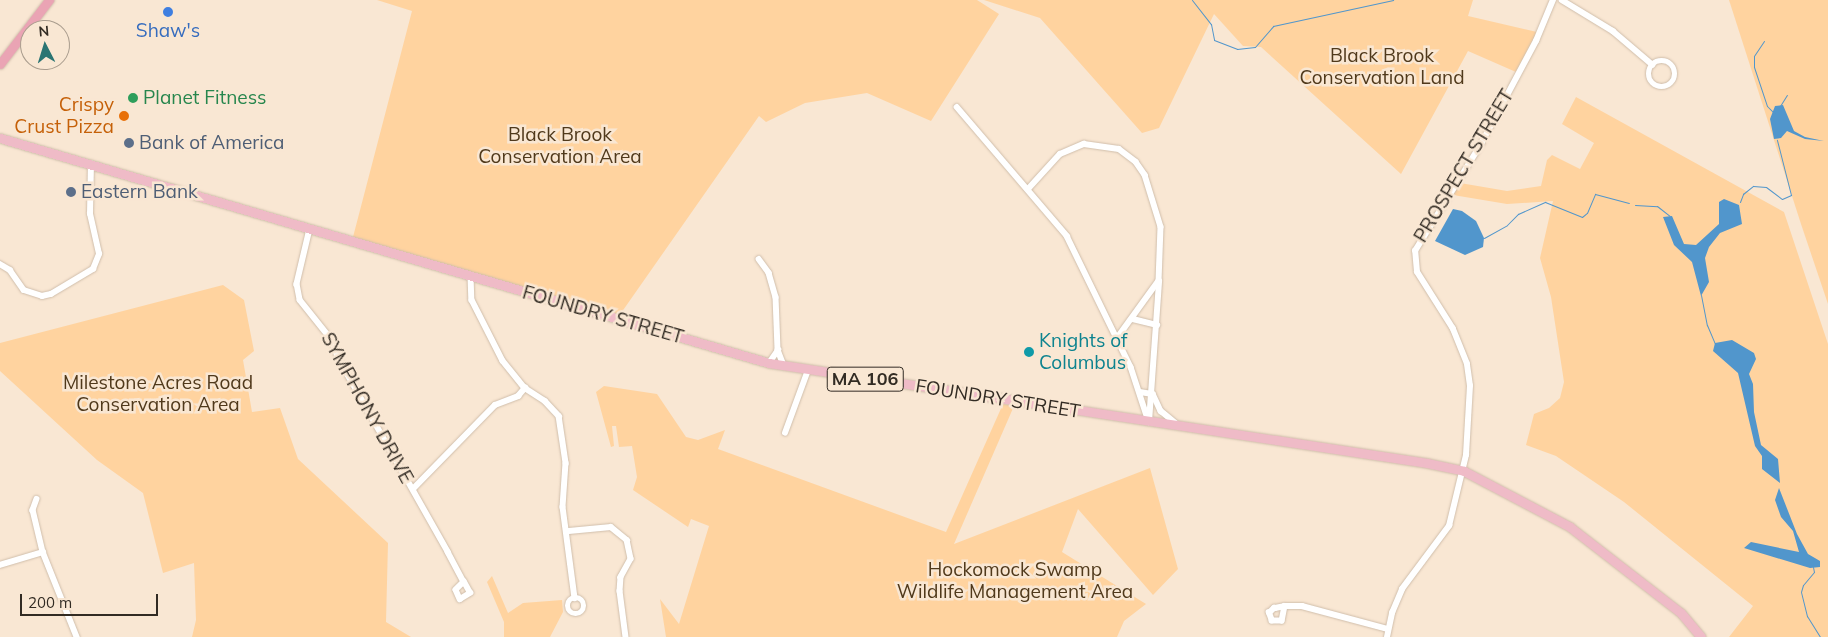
<!DOCTYPE html>
<style>
body{margin:0}
#map{position:relative;width:1828px;height:637px;overflow:hidden;background:#f9e7d3;font-family:Mulish,sans-serif}
div>[style]{position:absolute}
.green>*{inset:0;background:#ffd39f}
.water>*{inset:0;background:#5196cc}
.stream>*{height:1px;margin:-0.5px;padding:0 0.5px;transform-origin:0.5px;border-radius:0.5px;background:#5196cc}
.roads{filter:drop-shadow(0 0 1px #d0beab) drop-shadow(0 0 1px #d0beab)}
.minor>*{height:5.5px;margin:-2.75px;padding:0 2.75px;transform-origin:2.75px;border-radius:2.75px;background:#fff}
.minor>.ring{margin:-2.75px;padding:0;box-sizing:content-box;background:none;border:5.5px solid #fff;border-radius:50%}
.primary>*{height:9px;margin:-4.5px;padding:0 4.5px;transform-origin:4.5px;border-radius:4.5px;background:#efbbc7}
.trunk>*{height:9px;margin:-4.5px;padding:0 4.5px;transform-origin:4.5px;border-radius:4.5px;background:#eaa4b4}
.dots>*{width:14px;height:14px;translate:-50% -50%;box-sizing:border-box;border:2px solid #f9e7d3;border-radius:50%}
span{translate:-50% -50%;white-space:nowrap;text-align:center;line-height:1.15;-webkit-text-stroke:5px #f9e7d3;paint-order:stroke}
.shield-label span{padding:1px 4px;background:#f9e7d3;border:1px solid;border-radius:4px;-webkit-text-stroke-width:0}
.shield-label{font-size:18px;color:#322b23;font-weight:700}
.shop-label{font-size:19px;color:#366cbe}
.park-label{font-size:19px;color:#50391b}
.leisure-label{font-size:19px;color:#27864d}
.left{translate:0 -50%;text-align:left}
.food-label{font-size:19px;color:#c56008}
.right{translate:-100% -50%;text-align:right}
.service-label{font-size:19px;color:#4e5e75}
.street-label{font-size:19px;color:#322b23}
.culture-label{font-size:19px;color:#0d838f}
.north{position:absolute;left:20px;top:20px;width:50px;height:50px;box-sizing:border-box;background:#f9e7d3;border:1px solid #a99c8d;border-radius:50%;rotate:355deg;font-size:14px;font-weight:700;line-height:20px;text-align:center;color:#322b23}
.north::after{content:'';display:block;margin:auto;width:18px;height:22px;background:#2b7573;clip-path:polygon(50% 0,100% 100%,50% 72%,0 100%)}
.scale{position:absolute;left:20px;top:594px;width:138px;height:22px;box-sizing:border-box;border:2px solid #322b23;border-top:0;padding-left:6px;font-size:15px;line-height:18px;white-space:nowrap;color:#322b23;-webkit-text-stroke:4px #f9e7d3;paint-order:stroke}
</style>
<div id="map">
<div class="green">
<i style="clip-path:polygon(377px 0,977px 0,999px 14px,931px 121px,867px 93px,805px 103px,766px 122px,759px 116px,619px 316px,353px 237px,412px 11px)"></i>
<i style="clip-path:polygon(984px 0,1473px 0,1468px 16px,1537px 32px,1516px 72px,1468px 51px,1401px 174px,1261px 47px,1243px 46px,1214px 14px,1159px 128px,1142px 133px,1040px 18px)"></i>
<i style="clip-path:polygon(1729px 0,1828px 0,1828px 304px,1801px 224px)"></i>
<i style="clip-path:polygon(1576px 97px,1784px 212px,1828px 344px,1828px 637px,1729px 637px,1753px 606px,1624px 502px,1556px 456px,1526px 445px,1534px 414px,1549px 408px,1560px 398px,1564px 382px,1551px 297px,1540px 258px,1553px 201px,1507px 204px,1453px 195px,1460px 183px,1507px 191px,1541px 186px,1547px 160px,1552px 155px,1580px 169px,1594px 143px,1562px 124px)"></i>
<i style="clip-path:polygon(223px 285px,244px 300px,254px 351px,243px 360px,252px 412px,280px 408px,298px 459px,388px 543px,386px 622px,411px 637px,192px 637px,196px 620px,194px 563px,163px 573px,143px 493px,97px 460px,0 371px,0 343px)"></i>
<i style="clip-path:polygon(604px 386px,657px 394px,686px 437px,698px 440px,725px 430px,718px 449px,946px 532px,1003px 404px,1014px 406px,954px 544px,1150px 468px,1178px 569px,1153px 595px,1078px 509px,1062px 552px,1146px 604px,1124px 621px,1117px 637px,666px 637px,660px 599px,679px 624px,709px 526px,691px 519px,688px 527px,633px 490px,637px 477px,632px 446px,619px 447px,616px 426px,612px 426px,614px 446px,611px 447px,596px 392px)"></i>
<i style="clip-path:polygon(492px 576px,508px 613px,523px 603px,562px 600px,563px 612px,550px 637px,504px 637px,504px 622px,487px 582px)"></i>
</div>
<div class="water">
<i style="clip-path:polygon(1783px 105px,1794px 131px,1805px 137px,1824px 141px,1805px 139px,1787px 131px,1781px 138px,1774px 139px,1770px 119px,1775px 106px)"></i>
<i style="clip-path:polygon(1724px 199px,1739px 205px,1742px 224px,1720px 233px,1709px 247px,1705px 258px,1709px 282px,1701px 296px,1692px 262px,1674px 245px,1663px 217px,1672px 216px,1684px 244px,1696px 245px,1719px 224px,1719px 202px)"></i>
<i style="clip-path:polygon(1453px 209px,1462px 211px,1476px 221px,1484px 238px,1483px 247px,1465px 255px,1435px 241px)"></i>
<i style="clip-path:polygon(1732px 340px,1754px 353px,1756px 359px,1749px 374px,1753px 384px,1754px 412px,1761px 445px,1778px 459px,1780px 483px,1762px 469px,1762px 456px,1755px 446px,1738px 373px,1713px 351px,1715px 343px)"></i>
<i style="clip-path:polygon(1779px 488px,1797px 534px,1808px 554px,1820px 561px,1820px 567px,1810px 568px,1744px 548px,1751px 542px,1799px 552px,1793px 531px,1781px 517px,1775px 500px)"></i>
</div>
<div class="stream">
<i style="left:1192px;top:0;width:31px;rotate:52deg"></i>
<i style="left:1211px;top:24px;width:16px;rotate:79deg"></i>
<i style="left:1214px;top:40px;width:25px;rotate:21deg"></i>
<i style="left:1237px;top:49px;width:18px;rotate:-6deg"></i>
<i style="left:1255px;top:47px;width:28px;rotate:-49deg"></i>
<i style="left:1273px;top:26px;width:123px;rotate:-12.2deg"></i>
<i style="left:1764px;top:41px;width:18px;rotate:124deg"></i>
<i style="left:1754px;top:56px;width:11px;rotate:90deg"></i>
<i style="left:1754px;top:67px;width:41px;rotate:71.6deg"></i>
<i style="left:1767px;top:106px;width:10px;rotate:45deg"></i>
<i style="left:1780px;top:106px;width:13px;rotate:-58deg"></i>
<i style="left:1740px;top:202px;width:9px;rotate:-69deg"></i>
<i style="left:1743px;top:194px;width:13px;rotate:-39deg"></i>
<i style="left:1753px;top:186px;width:13px;rotate:4deg"></i>
<i style="left:1766px;top:187px;width:20px;rotate:37deg"></i>
<i style="left:1782px;top:199px;width:10px;rotate:-24deg"></i>
<i style="left:1791px;top:195px;width:57px;rotate:-104.3deg"></i>
<i style="left:1635px;top:205px;width:22px;rotate:3deg"></i>
<i style="left:1657px;top:206px;width:16px;rotate:38deg"></i>
<i style="left:1484px;top:238px;width:26px;rotate:-29deg"></i>
<i style="left:1507px;top:225px;width:16px;rotate:-45deg"></i>
<i style="left:1518px;top:214px;width:30px;rotate:-24deg"></i>
<i style="left:1545px;top:202px;width:40px;rotate:22deg"></i>
<i style="left:1582px;top:217px;width:6px;rotate:-39deg"></i>
<i style="left:1587px;top:213px;width:21px;rotate:-67deg"></i>
<i style="left:1595px;top:194px;width:35px;rotate:15deg"></i>
<i style="left:1701px;top:295px;width:31px;rotate:79deg"></i>
<i style="left:1707px;top:325px;width:21px;rotate:67deg"></i>
<i style="left:1813px;top:567px;width:5px;rotate:79deg"></i>
<i style="left:1814px;top:572px;width:17px;rotate:130deg"></i>
<i style="left:1803px;top:585px;width:7px;rotate:106deg"></i>
<i style="left:1801px;top:592px;width:25px;rotate:76deg"></i>
<i style="left:1807px;top:616px;width:25px;rotate:58deg"></i>
</div>
<div class="roads">
<div class="minor">
<i style="left:1562px;top:0;width:60px;rotate:31.3deg"></i>
<i style="left:1613px;top:31px;width:52px;rotate:40.4deg"></i>
<i class="ring" style="left:1649px;top:61px;width:20.5px;height:20.5px"></i>
<i style="left:957px;top:107px;width:170px;rotate:49.5deg"></i>
<i style="left:1067px;top:236px;width:146px;rotate:64deg"></i>
<i style="left:1131px;top:367px;width:58px;rotate:71.9deg"></i>
<i style="left:1028px;top:189px;width:47px;rotate:-47.6deg"></i>
<i style="left:1060px;top:154px;width:26px;rotate:-23deg"></i>
<i style="left:1084px;top:144px;width:35px;rotate:8deg"></i>
<i style="left:1119px;top:149px;width:21px;rotate:37deg"></i>
<i style="left:1136px;top:162px;width:16px;rotate:55deg"></i>
<i style="left:1145px;top:175px;width:54px;rotate:72.9deg"></i>
<i style="left:1161px;top:227px;width:54px;rotate:92.1deg"></i>
<i style="left:1159px;top:281px;width:72px;rotate:125.9deg"></i>
<i style="left:310px;top:229px;width:57px;rotate:103.3deg"></i>
<i style="left:297px;top:284px;width:16px;rotate:79deg"></i>
<i style="left:300px;top:300px;width:51px;rotate:51.3deg"></i>
<i style="left:332px;top:340px;width:20px;rotate:70deg"></i>
<i style="left:339px;top:359px;width:222px;rotate:60.5deg"></i>
<i style="left:448px;top:552px;width:34px;rotate:62deg"></i>
<i style="left:464px;top:582px;width:11px;rotate:135deg"></i>
<i style="left:456px;top:590px;width:10px;rotate:66deg"></i>
<i style="left:460px;top:599px;width:12px;rotate:-31deg"></i>
<i style="left:470px;top:593px;width:13px;rotate:-119deg"></i>
<i style="left:759px;top:259px;width:17px;rotate:54deg"></i>
<i style="left:769px;top:273px;width:25px;rotate:74deg"></i>
<i style="left:776px;top:297px;width:53px;rotate:87.8deg"></i>
<i style="left:0;top:264px;width:12px;rotate:31deg"></i>
<i style="left:10px;top:270px;width:24px;rotate:55deg"></i>
<i style="left:24px;top:290px;width:19px;rotate:18deg"></i>
<i style="left:42px;top:296px;width:9px;rotate:-13deg"></i>
<i style="left:51px;top:294px;width:49px;rotate:-30.8deg"></i>
<i style="left:93px;top:269px;width:16px;rotate:-68deg"></i>
<i style="left:99px;top:254px;width:41px;rotate:-102.7deg"></i>
<i style="left:90px;top:214px;width:50px;rotate:-88.9deg"></i>
<i style="left:471px;top:276px;width:24px;rotate:88deg"></i>
<i style="left:472px;top:300px;width:68px;rotate:63.1deg"></i>
<i style="left:503px;top:361px;width:35px;rotate:51deg"></i>
<i style="left:525px;top:388px;width:24px;rotate:33deg"></i>
<i style="left:545px;top:401px;width:21px;rotate:47deg"></i>
<i style="left:559px;top:416px;width:48px;rotate:81.5deg"></i>
<i style="left:566px;top:463px;width:44px;rotate:93.9deg"></i>
<i style="left:563px;top:507px;width:92px;rotate:82.5deg"></i>
<i style="left:1133px;top:319px;width:25px;rotate:14deg"></i>
<i style="left:769px;top:363px;width:16px;rotate:-55deg"></i>
<i style="left:778px;top:350px;width:17px;rotate:69deg"></i>
<i style="left:1140px;top:392px;width:13px;rotate:9deg"></i>
<i style="left:1153px;top:394px;width:19px;rotate:65deg"></i>
<i style="left:1161px;top:411px;width:19px;rotate:39deg"></i>
<i style="left:1149px;top:422px;width:141px;rotate:-85.9deg"></i>
<i style="left:785px;top:433px;width:67px;rotate:-69.9deg"></i>
<i style="left:413px;top:489px;width:117px;rotate:-45.7deg"></i>
<i style="left:495px;top:405px;width:25px;rotate:-21deg"></i>
<i style="left:518px;top:396px;width:11px;rotate:-49deg"></i>
<i style="left:37px;top:499px;width:12px;rotate:110deg"></i>
<i style="left:33px;top:510px;width:43px;rotate:76.6deg"></i>
<i style="left:43px;top:552px;width:92px;rotate:68.2deg"></i>
<i style="left:569px;top:531px;width:42px;rotate:-5.4deg"></i>
<i style="left:611px;top:527px;width:21px;rotate:39deg"></i>
<i style="left:627px;top:540px;width:19px;rotate:78deg"></i>
<i style="left:631px;top:559px;width:21px;rotate:119deg"></i>
<i style="left:621px;top:577px;width:14px;rotate:94deg"></i>
<i style="left:620px;top:591px;width:46px;rotate:82.6deg"></i>
<i style="left:0;top:565px;width:45px;rotate:-16.8deg"></i>
<i class="ring" style="left:568px;top:598px;width:10.5px;height:10.5px"></i>
<i style="left:1285px;top:606px;width:15px;rotate:101deg"></i>
<i style="left:1282px;top:621px;width:10px;rotate:180deg"></i>
<i style="left:1272px;top:621px;width:9px;rotate:-111deg"></i>
<i style="left:1269px;top:613px;width:7px;rotate:-45deg"></i>
<i style="left:1274px;top:608px;width:1px"></i>
<i style="left:1275px;top:608px;width:10px;rotate:-11deg"></i>
<i style="left:1285px;top:606px;width:17px"></i>
<i style="left:1302px;top:606px;width:89px;rotate:15deg"></i>
<i style="left:1387px;top:637px;width:25px;rotate:-78deg"></i>
<i style="left:1392px;top:613px;width:26px;rotate:-67deg"></i>
<i style="left:1402px;top:589px;width:79px;rotate:-53.3deg"></i>
<i style="left:1449px;top:526px;width:73px;rotate:-76.5deg"></i>
<i style="left:1466px;top:455px;width:69px;rotate:-86.7deg"></i>
<i style="left:1470px;top:386px;width:22px;rotate:-98deg"></i>
<i style="left:1467px;top:364px;width:38px;rotate:-112deg"></i>
<i style="left:1453px;top:329px;width:67px;rotate:-122.3deg"></i>
<i style="left:1417px;top:272px;width:21px;rotate:-95deg"></i>
<i style="left:1415px;top:251px;width:126px;rotate:-58.3deg"></i>
<i style="left:1481px;top:144px;width:117px;rotate:-61.9deg"></i>
<i style="left:1536px;top:41px;width:44px;rotate:-67.5deg"></i>
</div>
<div class="primary">
<i style="left:0;top:138px;width:801px;rotate:16.31deg"></i>
<i style="left:769px;top:363px;width:666px;rotate:8.64deg"></i>
<i style="left:1427px;top:463px;width:38px;rotate:12deg"></i>
<i style="left:1464px;top:471px;width:120px;rotate:27.8deg"></i>
<i style="left:1570px;top:527px;width:140px;rotate:37.8deg"></i>
<i style="left:1681px;top:613px;width:31px;rotate:50deg"></i>
</div>
<div class="trunk">
<i style="left:0;top:64px;width:81px;rotate:-52.6deg"></i>
</div>
</div>
<div class="dots">
<i style="left:168px;top:12px;background:#3f7fe0"></i>
<i style="left:133px;top:98px;background:#2e9e5b"></i>
<i style="left:124px;top:116px;background:#e8710a"></i>
<i style="left:129px;top:143px;background:#5c6f8a"></i>
<i style="left:71px;top:192px;background:#5c6f8a"></i>
<i style="left:1029px;top:352px;background:#0f9aa8"></i>
</div>
<div class="shield-label">
<span style="left:865px;top:379px">MA 106</span>
</div>
<div class="shop-label">
<span style="left:168px;top:31px">Shaw's</span>
</div>
<div class="park-label">
<span style="left:1382px;top:67px">Black Brook<br>Conservation Land</span>
<span style="left:560px;top:146px">Black Brook<br>Conservation Area</span>
<span style="left:158px;top:394px">Milestone Acres Road<br>Conservation Area</span>
<span style="left:1015px;top:581px">Hockomock Swamp<br>Wildlife Management Area</span>
</div>
<div class="leisure-label">
<span class="left" style="left:143px;top:98px">Planet Fitness</span>
</div>
<div class="food-label">
<span class="right" style="left:114px;top:116px">Crispy<br>Crust Pizza</span>
</div>
<div class="service-label">
<span class="left" style="left:139px;top:143px">Bank of America</span>
<span class="left" style="left:81px;top:192px">Eastern Bank</span>
</div>
<div class="street-label">
<span style="left:1464px;top:166px;rotate:-59deg">PROSPECT STREET</span>
<span style="left:603px;top:315px;rotate:16deg">FOUNDRY STREET</span>
<span style="left:998px;top:399px;rotate:9deg">FOUNDRY STREET</span>
<span style="left:367px;top:408px;rotate:61deg">SYMPHONY DRIVE</span>
</div>
<div class="culture-label">
<span class="left" style="left:1039px;top:352px">Knights of<br>Columbus</span>
</div>
<div class="north">N</div>
<div class="scale">200 m</div>
</div>
